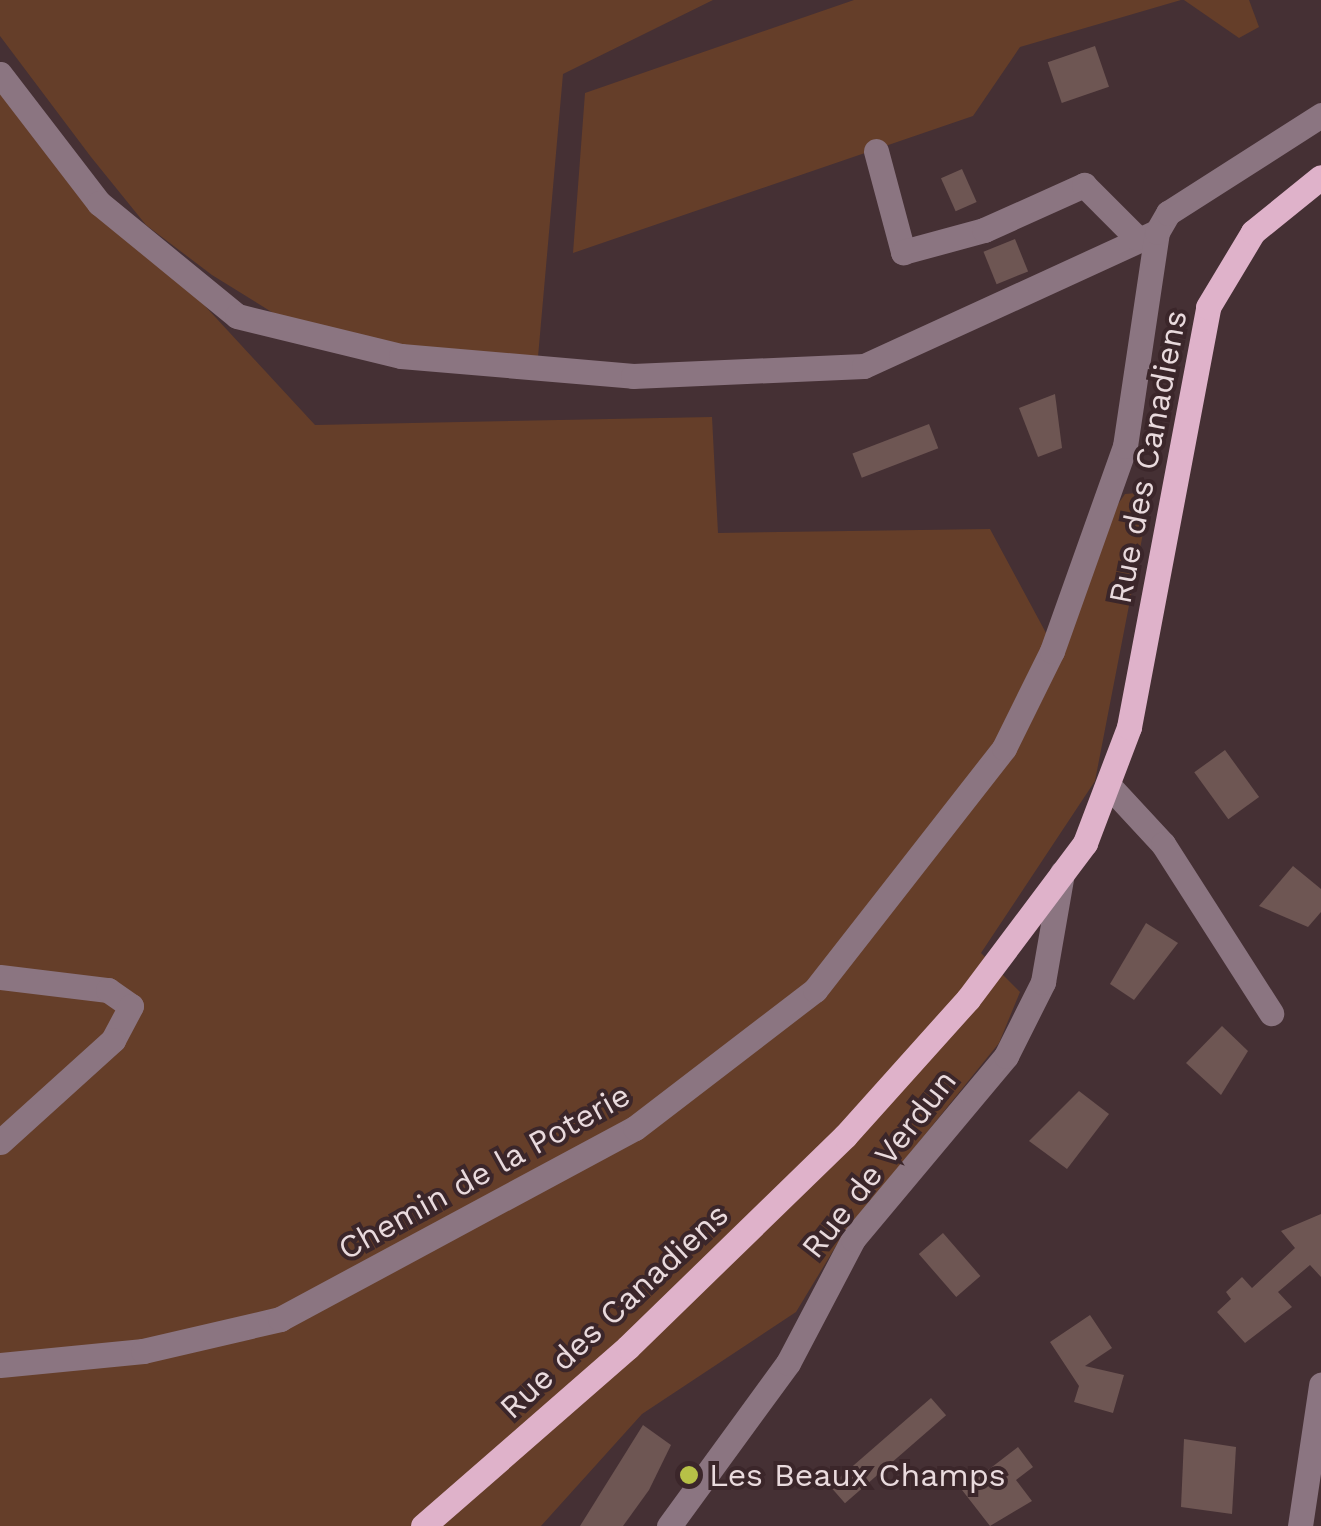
<!DOCTYPE html>
<style>
body{margin:0}
#map{position:relative;width:1321px;height:1526px;overflow:hidden;background:#453034;font-family:"Work Sans",sans-serif}
div>[style]{position:absolute}
.green>*{inset:0;background:#653e29}
.building>*{inset:0;background:#6e5653;transform-origin:0 0}
.minor>*{height:25px;margin:-12.5px;padding:0 12.5px;transform-origin:12.5px;border-radius:12.5px;background:#8b7581}
.major>*{height:25px;margin:-12.5px;padding:0 12.5px;transform-origin:12.5px;border-radius:12.5px;background:#dfb2ca}
.dots>*{width:28px;height:28px;translate:-50% -50%;box-sizing:border-box;border:5px solid #3b262a;border-radius:50%}
span{translate:-50% -50%;white-space:nowrap;text-align:center;line-height:1.15;-webkit-text-stroke:8px #3b262a;paint-order:stroke}
.street-label{font-size:32px;color:#e9dadd}
.poi-label{font-size:32px;color:#e9dadd}
.left{translate:0 -50%;text-align:left}
</style>
<div id="map">
<div class="green">
<i style="clip-path:polygon(0 0,713px 0,563px 74px,538px 357px,419px 350px,278px 316px,212px 275px,146px 225px,91px 157px,0 36px)"></i>
<i style="clip-path:polygon(854px 0,1181px 0,1020px 47px,973px 116px,573px 253px,585px 93px)"></i>
<i style="clip-path:polygon(1184px 0,1249px 0,1259px 27px,1239px 38px)"></i>
<i style="clip-path:polygon(0 84px,315px 425px,712px 417px,718px 533px,990px 529px,1060px 659px,1112px 513px,1125px 494px,1151px 492px,1095px 781px,981px 953px,1020px 992px,999px 1043px,839px 1241px,796px 1312px,642px 1414px,541px 1526px,0 1526px)"></i>
</div>
<div class="building">
<i style="left:1095px;top:46px;width:43px;height:50px;rotate:71deg"></i>
<i style="left:962px;top:169px;width:36px;height:23px;rotate:66deg"></i>
<i style="left:1015px;top:239px;width:35px;height:34px;rotate:68deg"></i>
<i style="clip-path:polygon(1055px 394px,1062px 448px,1038px 457px,1019px 408px)"></i>
<i style="left:929px;top:424px;width:26px;height:82px;rotate:69deg"></i>
<i style="left:1225px;top:750px;width:58px;height:38px;rotate:54deg"></i>
<i style="clip-path:polygon(1293px 866px,1321px 889px,1321px 912px,1308px 927px,1259px 906px)"></i>
<i style="clip-path:polygon(1146px 923px,1178px 943px,1134px 1000px,1110px 984px)"></i>
<i style="clip-path:polygon(1222px 1026px,1248px 1051px,1221px 1095px,1186px 1063px)"></i>
<i style="clip-path:polygon(1079px 1091px,1109px 1114px,1067px 1169px,1029px 1141px)"></i>
<i style="clip-path:polygon(1321px 1214px,1321px 1277px,1310px 1265px,1278px 1292px,1292px 1307px,1245px 1343px,1217px 1312px,1231px 1299px,1226px 1292px,1242px 1277px,1252px 1288px,1295px 1248px,1281px 1231px)"></i>
<i style="left:943px;top:1233px;width:57px;height:32px;rotate:49deg"></i>
<i style="clip-path:polygon(1090px 1315px,1112px 1348px,1085px 1366px,1124px 1375px,1113px 1413px,1074px 1402px,1079px 1386px,1050px 1342px)"></i>
<i style="left:931px;top:1398px;width:23px;height:134px;rotate:49deg"></i>
<i style="clip-path:polygon(643px 1425px,671px 1445px,649px 1490px,623px 1526px,580px 1526px)"></i>
<i style="clip-path:polygon(1184px 1439px,1236px 1447px,1232px 1514px,1181px 1507px)"></i>
<i style="clip-path:polygon(1018px 1447px,1033px 1467px,1016px 1480px,1032px 1501px,990px 1526px,962px 1490px)"></i>
</div>
<div class="minor">
<i style="left:0;top:74px;width:163px;rotate:52.5deg"></i>
<i style="left:99px;top:203px;width:178px;rotate:39.3deg"></i>
<i style="left:237px;top:316px;width:169px;rotate:13.7deg"></i>
<i style="left:401px;top:356px;width:233px;rotate:4.9deg"></i>
<i style="left:633px;top:376px;width:231px;rotate:-2.5deg"></i>
<i style="left:864px;top:366px;width:322px;rotate:-24.6deg"></i>
<i style="left:876px;top:151px;width:105px;rotate:75deg"></i>
<i style="left:903px;top:252px;width:84px;rotate:-15.2deg"></i>
<i style="left:984px;top:230px;width:110px;rotate:-24.2deg"></i>
<i style="left:1084px;top:185px;width:74px;rotate:45deg"></i>
<i style="left:1112px;top:789px;width:75px;rotate:47.2deg"></i>
<i style="left:1163px;top:844px;width:201px;rotate:57.4deg"></i>
<i style="left:0;top:977px;width:109px;rotate:6.9deg"></i>
<i style="left:108px;top:990px;width:28px;rotate:35deg"></i>
<i style="left:131px;top:1006px;width:38px;rotate:118deg"></i>
<i style="left:113px;top:1040px;width:152px;rotate:137.9deg"></i>
<i style="left:0;top:1365px;width:144px;rotate:-5.6deg"></i>
<i style="left:143px;top:1351px;width:141px;rotate:-13.1deg"></i>
<i style="left:280px;top:1319px;width:403px;rotate:-28.3deg"></i>
<i style="left:635px;top:1128px;width:227px;rotate:-37.5deg"></i>
<i style="left:815px;top:990px;width:307px;rotate:-52deg"></i>
<i style="left:1004px;top:748px;width:108px;rotate:-63.7deg"></i>
<i style="left:1052px;top:651px;width:218px;rotate:-70.4deg"></i>
<i style="left:1125px;top:446px;width:216px;rotate:-81.5deg"></i>
<i style="left:1157px;top:232px;width:22px;rotate:-60deg"></i>
<i style="left:1168px;top:213px;width:182px;rotate:-32.6deg"></i>
<i style="left:669px;top:1526px;width:202px;rotate:-53.9deg"></i>
<i style="left:788px;top:1363px;width:140px;rotate:-62.3deg"></i>
<i style="left:853px;top:1239px;width:239px;rotate:-50.1deg"></i>
<i style="left:1006px;top:1056px;width:83px;rotate:-63.4deg"></i>
<i style="left:1043px;top:982px;width:111px;rotate:-80.1deg"></i>
<i style="left:1300px;top:1526px;width:143px;rotate:-81.5deg"></i>
</div>
<div class="major">
<i style="left:423px;top:1526px;width:272px;rotate:-41.1deg"></i>
<i style="left:628px;top:1347px;width:303px;rotate:-44.2deg"></i>
<i style="left:845px;top:1136px;width:184px;rotate:-48.1deg"></i>
<i style="left:968px;top:999px;width:195px;rotate:-53.1deg"></i>
<i style="left:1085px;top:843px;width:124px;rotate:-69.2deg"></i>
<i style="left:1129px;top:727px;width:427px;rotate:-79.3deg"></i>
<i style="left:1208px;top:307px;width:87px;rotate:-59deg"></i>
<i style="left:1253px;top:232px;width:87px;rotate:-39deg"></i>
</div>
<div class="dots">
<i style="left:689px;top:1475px;background:#b7c147"></i>
</div>
<div class="street-label">
<span style="left:1148px;top:457px;rotate:-79deg">Rue des Canadiens</span>
<span style="left:879px;top:1164px;rotate:-52deg">Rue de Verdun</span>
<span style="left:484px;top:1172px;rotate:-29deg">Chemin de la Poterie</span>
<span style="left:614px;top:1311px;rotate:-43deg">Rue des Canadiens</span>
</div>
<div class="poi-label">
<span class="left" style="left:709px;top:1475px">Les Beaux Champs</span>
</div>
</div>
